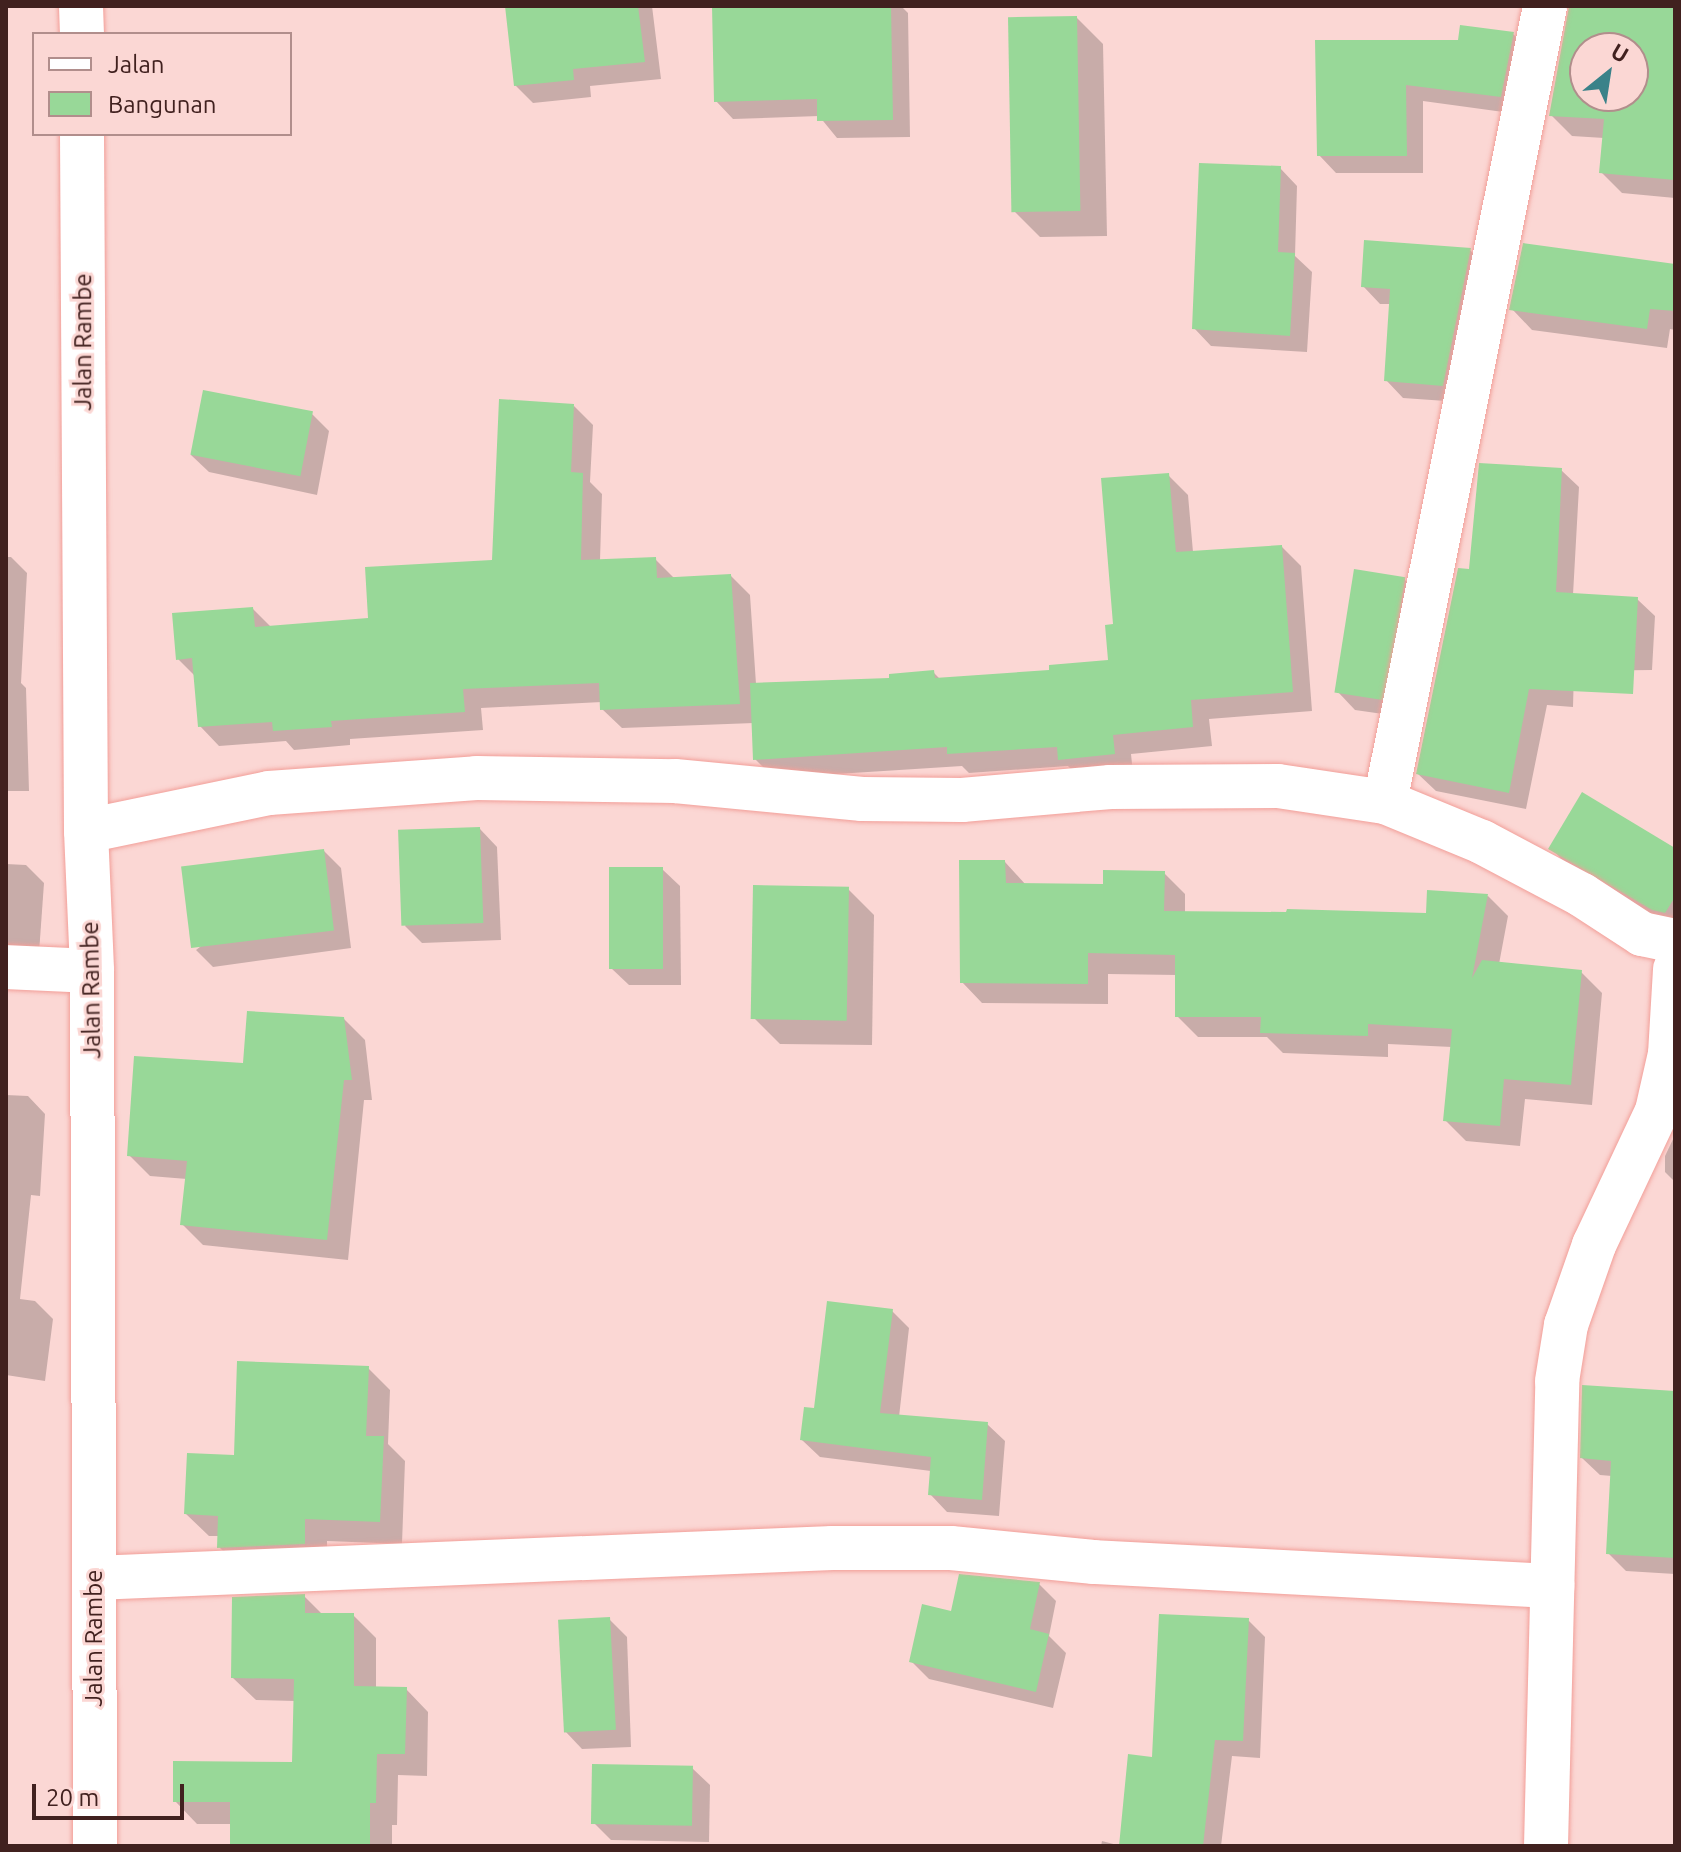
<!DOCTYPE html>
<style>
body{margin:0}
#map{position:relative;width:1681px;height:1852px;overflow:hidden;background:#fbd7d4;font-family:Ubuntu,sans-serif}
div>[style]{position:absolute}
.shadow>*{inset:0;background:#0003}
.building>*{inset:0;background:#98d898;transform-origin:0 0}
.roads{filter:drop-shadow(0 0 2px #f29f99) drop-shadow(0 0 2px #f29f99)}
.minor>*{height:44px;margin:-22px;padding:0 22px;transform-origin:22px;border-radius:22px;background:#fff}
span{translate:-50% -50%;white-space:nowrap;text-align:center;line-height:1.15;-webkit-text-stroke:6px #fbd7d4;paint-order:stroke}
.street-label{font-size:24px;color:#41211f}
.frame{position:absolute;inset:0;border:8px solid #41211f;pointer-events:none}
.legend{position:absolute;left:32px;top:32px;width:260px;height:104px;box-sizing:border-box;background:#fbd7d4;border:2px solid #b18e8c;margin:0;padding:10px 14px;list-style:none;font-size:24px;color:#41211f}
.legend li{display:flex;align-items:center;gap:16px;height:40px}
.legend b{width:40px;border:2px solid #b18e8c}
.north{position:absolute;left:1569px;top:32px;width:80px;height:80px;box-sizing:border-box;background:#fbd7d4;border:2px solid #b18e8c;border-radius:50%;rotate:30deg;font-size:22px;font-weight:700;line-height:32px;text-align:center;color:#41211f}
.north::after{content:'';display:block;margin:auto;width:28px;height:36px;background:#3a8289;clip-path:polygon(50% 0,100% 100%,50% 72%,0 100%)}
.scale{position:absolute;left:32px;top:1784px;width:152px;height:36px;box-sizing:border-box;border:4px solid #41211f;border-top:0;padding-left:10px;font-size:24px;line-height:28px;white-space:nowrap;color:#41211f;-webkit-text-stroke:6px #fbd7d4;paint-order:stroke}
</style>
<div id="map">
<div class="shadow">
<i style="clip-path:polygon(507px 6px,652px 6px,661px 79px,590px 86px,591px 97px,533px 103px,515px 85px)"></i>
<i style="clip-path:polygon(714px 6px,901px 6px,908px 13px,910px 137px,837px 138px,819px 116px,733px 119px,716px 101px)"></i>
<i style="clip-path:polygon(evenodd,1570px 6px,1614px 6px,1675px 33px,1675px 198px,1622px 193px,1601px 172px,1604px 138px,1572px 136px,1551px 115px,1570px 6px,1585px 48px,1633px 48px,1633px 96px,1585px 96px,1585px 48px)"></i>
<i style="clip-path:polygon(1077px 18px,1103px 44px,1107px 236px,1040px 237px,1014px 211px)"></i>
<i style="clip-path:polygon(1513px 34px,1531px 51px,1518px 114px,1423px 101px,1423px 173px,1336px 173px,1319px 155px,1317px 42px,1460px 42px)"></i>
<i style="clip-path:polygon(1280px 168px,1297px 186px,1295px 256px,1312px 272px,1307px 352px,1211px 346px,1194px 328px)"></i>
<i style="clip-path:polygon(1470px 250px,1487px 268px,1460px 402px,1403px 398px,1386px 380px,1391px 304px,1380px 304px,1363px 286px)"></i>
<i style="clip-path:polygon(1675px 266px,1675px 330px,1670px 329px,1667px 348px,1532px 330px,1512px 309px)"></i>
<i style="clip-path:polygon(574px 406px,593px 425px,590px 482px,602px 494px,600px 561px,655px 559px,675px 579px,731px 576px,750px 595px,756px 684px,891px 680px,934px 673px,941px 680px,1052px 672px,1110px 662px,1115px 626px,1169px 476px,1188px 495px,1193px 552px,1282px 547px,1301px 566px,1312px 711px,1209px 719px,1212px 746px,1131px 754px,1133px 773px,1080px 778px,1068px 766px,969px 773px,962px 766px,774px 778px,755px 759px,754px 723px,622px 728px,602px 709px,602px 702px,481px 708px,483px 730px,350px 739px,350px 745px,294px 750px,286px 741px,219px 746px,200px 726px,195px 676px,178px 659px,253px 609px,271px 627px,370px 620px,494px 562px)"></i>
<i style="clip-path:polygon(312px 414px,329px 431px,317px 495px,209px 472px,191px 455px)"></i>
<i style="clip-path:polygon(1561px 470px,1579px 487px,1573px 595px,1637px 599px,1655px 616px,1652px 670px,1574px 671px,1573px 707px,1547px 705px,1526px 809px,1436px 791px,1418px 774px,1471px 571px)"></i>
<i style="clip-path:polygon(6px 557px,11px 557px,27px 573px,21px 683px,26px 688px,29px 791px,6px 791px)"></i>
<i style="clip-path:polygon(1404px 579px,1421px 596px,1397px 716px,1355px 710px,1338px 692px)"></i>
<i style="clip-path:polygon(480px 829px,497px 847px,501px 940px,422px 943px,405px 926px)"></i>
<i style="clip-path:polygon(1551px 848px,1675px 850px,1675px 928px,1568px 866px)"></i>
<i style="clip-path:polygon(324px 851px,341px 868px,351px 948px,213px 967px,196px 950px)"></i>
<i style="clip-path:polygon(1005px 862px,1026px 885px,1105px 886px,1164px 873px,1185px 894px,1185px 913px,1428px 915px,1488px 896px,1508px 916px,1499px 964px,1581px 972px,1602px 993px,1592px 1105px,1525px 1099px,1520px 1146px,1466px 1141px,1445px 1120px,1452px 1047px,1388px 1044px,1388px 1057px,1283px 1053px,1267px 1037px,1198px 1037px,1177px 1016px,1177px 975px,1108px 974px,1108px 1004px,982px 1003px,962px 982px)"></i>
<i style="clip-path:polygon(6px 864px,26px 865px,44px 883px,39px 953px,6px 951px)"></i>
<i style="clip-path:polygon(662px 869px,680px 886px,681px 985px,629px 985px,611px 968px)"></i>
<i style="clip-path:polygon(848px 889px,874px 915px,872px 1045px,780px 1044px,754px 1018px)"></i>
<i style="clip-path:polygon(344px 1019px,365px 1040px,372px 1100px,364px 1100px,348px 1260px,203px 1245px,182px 1224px,187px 1179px,150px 1176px,129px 1155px,245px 1065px)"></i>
<i style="clip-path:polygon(6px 1095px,28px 1096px,45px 1114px,40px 1196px,31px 1195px,20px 1299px,35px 1301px,53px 1319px,45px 1381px,6px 1375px)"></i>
<i style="clip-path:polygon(1675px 1135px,1675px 1182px,1665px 1172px,1665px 1156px)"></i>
<i style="clip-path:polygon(892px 1311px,909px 1328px,899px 1417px,987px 1424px,1005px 1441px,999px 1516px,947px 1512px,930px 1494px,931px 1471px,820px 1457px,802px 1440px,816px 1410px)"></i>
<i style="clip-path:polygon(368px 1368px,390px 1390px,388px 1444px,405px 1461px,402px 1544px,327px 1541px,327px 1566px,241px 1569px,219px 1547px,219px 1536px,209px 1536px,186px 1514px,236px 1457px)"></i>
<i style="clip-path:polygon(1675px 1393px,1675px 1574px,1626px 1571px,1608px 1553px,1612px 1476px,1600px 1475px,1582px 1458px)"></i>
<i style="clip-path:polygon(1039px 1584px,1056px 1601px,1049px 1636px,1066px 1653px,1053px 1708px,929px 1679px,911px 1661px,953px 1613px)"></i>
<i style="clip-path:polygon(304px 1596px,323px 1615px,353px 1615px,376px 1638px,376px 1688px,406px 1689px,428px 1712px,427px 1776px,398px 1775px,397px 1825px,392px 1825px,392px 1846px,232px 1846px,232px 1824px,197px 1824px,175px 1801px,294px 1764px,296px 1701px,256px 1700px,233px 1678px)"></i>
<i style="clip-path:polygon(609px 1619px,627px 1637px,631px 1747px,582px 1749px,565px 1731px)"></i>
<i style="clip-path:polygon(1248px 1620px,1265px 1637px,1260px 1758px,1232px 1756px,1221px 1846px,1101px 1846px,1102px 1841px,1121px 1846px,1154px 1759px)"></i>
<i style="clip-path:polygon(692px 1768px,710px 1785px,709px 1842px,611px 1840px,594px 1823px)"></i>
</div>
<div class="building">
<i style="clip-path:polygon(505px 6px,638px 6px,645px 62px,573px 69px,574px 80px,514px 86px)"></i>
<i style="clip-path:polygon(712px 6px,891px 6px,893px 120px,817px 121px,817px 99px,714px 102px)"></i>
<i style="clip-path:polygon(evenodd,1569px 6px,1675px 6px,1675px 180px,1599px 173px,1604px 119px,1549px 116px,1569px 6px,1585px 48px,1633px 48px,1633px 96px,1585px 96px,1585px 48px)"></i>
<i style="left:1077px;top:16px;width:195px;height:69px;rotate:89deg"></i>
<i style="clip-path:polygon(1460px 25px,1514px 32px,1501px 97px,1406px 85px,1407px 156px,1317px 156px,1315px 40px,1458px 40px)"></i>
<i style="clip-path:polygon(1199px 163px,1281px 166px,1278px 252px,1295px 253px,1290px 336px,1192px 329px)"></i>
<i style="clip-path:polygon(1364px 240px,1471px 248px,1443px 386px,1384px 381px,1390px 289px,1361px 287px)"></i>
<i style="clip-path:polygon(1523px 243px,1675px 264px,1675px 311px,1650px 309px,1647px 329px,1509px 310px)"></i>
<i style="left:203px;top:390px;width:112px;height:66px;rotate:11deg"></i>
<i style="clip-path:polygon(499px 399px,574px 404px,571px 472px,583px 473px,581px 560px,656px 557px,657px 578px,731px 574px,740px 704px,600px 710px,599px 683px,463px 689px,465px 712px,331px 721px,332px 727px,273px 731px,272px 722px,198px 727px,192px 658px,176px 660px,172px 613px,253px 607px,255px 627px,368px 618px,365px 567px,492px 560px)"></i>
<i style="clip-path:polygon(1479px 463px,1562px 468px,1556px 592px,1638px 597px,1633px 694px,1529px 689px,1509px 793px,1416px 774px,1458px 568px,1469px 569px)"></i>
<i style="clip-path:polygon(1169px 473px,1176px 552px,1282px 545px,1293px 692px,1191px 700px,1193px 727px,1113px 735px,1115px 754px,1058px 760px,1057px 747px,947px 754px,947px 747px,753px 760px,750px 683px,889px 678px,889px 674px,934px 670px,935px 678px,1049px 670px,1049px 665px,1108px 660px,1105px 625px,1113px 624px,1101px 478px)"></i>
<i style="left:1354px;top:569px;width:52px;height:125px;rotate:9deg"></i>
<i style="clip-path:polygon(1582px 792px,1675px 848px,1675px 897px,1665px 913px,1652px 910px,1548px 849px)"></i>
<i style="left:480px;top:827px;width:96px;height:82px;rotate:88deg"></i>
<i style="left:324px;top:849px;width:82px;height:144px;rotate:83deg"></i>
<i style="clip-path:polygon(959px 860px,1005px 860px,1006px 883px,1103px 884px,1103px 870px,1165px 871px,1164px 911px,1286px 912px,1287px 909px,1426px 913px,1427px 890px,1488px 894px,1472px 978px,1482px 960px,1582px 970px,1571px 1085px,1504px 1079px,1500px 1126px,1443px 1121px,1452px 1029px,1368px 1024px,1368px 1036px,1260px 1033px,1261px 1017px,1175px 1017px,1175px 955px,1088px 953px,1088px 984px,960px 983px)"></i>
<i style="left:609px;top:867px;width:54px;height:102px"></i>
<i style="left:753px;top:885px;width:96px;height:134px;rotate:1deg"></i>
<i style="clip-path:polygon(247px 1011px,344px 1017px,352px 1080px,344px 1080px,327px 1240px,180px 1225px,187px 1161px,127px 1156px,134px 1056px,243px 1063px)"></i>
<i style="clip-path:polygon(827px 1301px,893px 1309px,880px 1413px,988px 1422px,982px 1500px,928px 1495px,931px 1457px,800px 1440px,804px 1407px,814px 1408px)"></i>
<i style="clip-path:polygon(237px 1361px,369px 1366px,366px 1436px,384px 1436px,380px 1522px,305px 1519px,305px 1544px,217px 1548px,218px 1516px,184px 1514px,187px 1453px,234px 1455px)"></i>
<i style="clip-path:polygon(1582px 1385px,1675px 1391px,1675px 1558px,1606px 1554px,1611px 1461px,1580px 1458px)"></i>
<i style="clip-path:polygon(959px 1574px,1040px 1582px,1030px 1629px,1049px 1634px,1036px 1692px,909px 1662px,922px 1604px,951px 1611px)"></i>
<i style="clip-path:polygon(305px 1594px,305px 1613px,354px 1613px,354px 1686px,407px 1687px,405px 1754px,377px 1754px,376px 1803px,370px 1803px,370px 1846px,230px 1846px,230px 1802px,173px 1802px,173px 1761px,292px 1762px,294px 1679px,231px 1678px,232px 1597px)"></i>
<i style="clip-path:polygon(1159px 1614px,1249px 1618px,1243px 1741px,1215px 1740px,1203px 1846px,1119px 1846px,1128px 1754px,1152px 1757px)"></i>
<i style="left:610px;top:1617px;width:113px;height:52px;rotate:87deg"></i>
<i style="left:592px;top:1764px;width:101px;height:60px;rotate:1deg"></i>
</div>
<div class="roads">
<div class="minor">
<i style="left:81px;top:6px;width:28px;rotate:88deg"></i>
<i style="left:82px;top:134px;width:697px;rotate:89.67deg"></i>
<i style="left:86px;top:831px;width:140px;rotate:87.5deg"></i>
<i style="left:92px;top:971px;width:875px;rotate:89.8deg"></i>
<i style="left:1385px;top:802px;width:812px;rotate:-78.63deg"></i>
<i style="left:86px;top:831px;width:187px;rotate:-11.7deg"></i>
<i style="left:269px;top:793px;width:208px;rotate:-4.1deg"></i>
<i style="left:476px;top:778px;width:199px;rotate:0.9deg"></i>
<i style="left:675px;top:781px;width:188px;rotate:5.5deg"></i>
<i style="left:862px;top:799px;width:100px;rotate:0.6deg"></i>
<i style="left:962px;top:800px;width:149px;rotate:-5deg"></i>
<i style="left:1110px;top:787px;width:168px;rotate:-0.3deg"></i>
<i style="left:1278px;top:786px;width:108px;rotate:8.5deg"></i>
<i style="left:1385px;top:802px;width:105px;rotate:22.4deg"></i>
<i style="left:1482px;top:842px;width:113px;rotate:27.9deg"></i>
<i style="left:1582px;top:895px;width:72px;rotate:33deg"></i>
<i style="left:1642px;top:934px;width:34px;rotate:12deg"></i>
<i style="left:6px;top:967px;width:86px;rotate:2.7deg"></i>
<i style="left:94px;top:1578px;width:739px;rotate:-2.33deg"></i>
<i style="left:832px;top:1548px;width:119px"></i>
<i style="left:951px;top:1548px;width:144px;rotate:5.6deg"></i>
<i style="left:1094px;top:1562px;width:459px;rotate:3deg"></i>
<i style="left:1546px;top:1846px;width:465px;rotate:-88.6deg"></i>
<i style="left:1557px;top:1381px;width:57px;rotate:-80.9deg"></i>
<i style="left:1566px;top:1325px;width:85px;rotate:-70.7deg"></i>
<i style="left:1594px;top:1245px;width:148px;rotate:-64.8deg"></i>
<i style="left:1657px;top:1111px;width:58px;rotate:-77.2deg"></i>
<i style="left:1670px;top:1054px;width:85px;rotate:-86.6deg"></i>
</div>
</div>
<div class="street-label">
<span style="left:83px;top:342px;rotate:-90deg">Jalan Rambe</span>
<span style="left:91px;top:990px;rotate:-91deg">Jalan Rambe</span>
<span style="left:94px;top:1638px;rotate:-90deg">Jalan Rambe</span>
</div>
<div class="frame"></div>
<ul class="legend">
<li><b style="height:10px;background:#fff"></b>Jalan</li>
<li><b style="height:22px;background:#98d898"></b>Bangunan</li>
</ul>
<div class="north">U</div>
<div class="scale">20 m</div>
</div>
